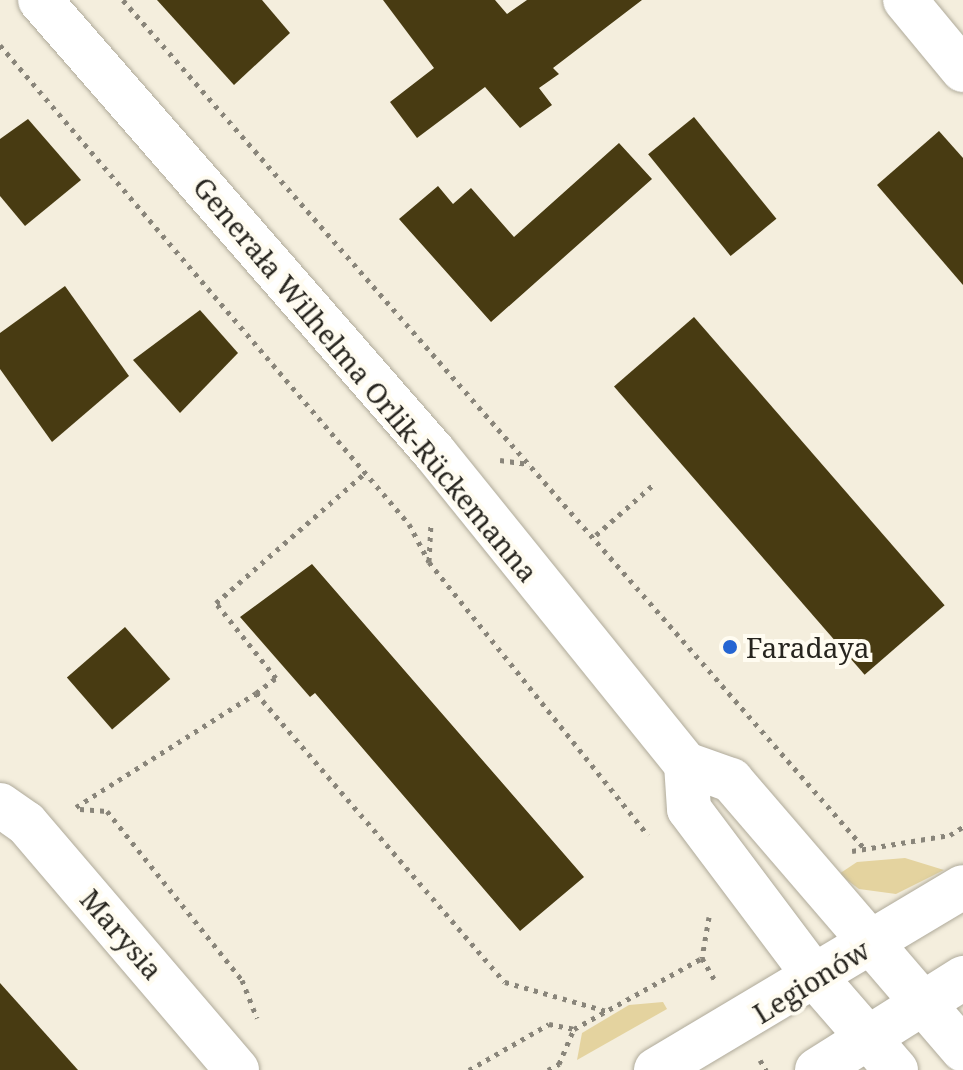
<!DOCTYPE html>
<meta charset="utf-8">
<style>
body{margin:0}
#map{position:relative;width:963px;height:1070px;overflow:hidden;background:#f4eedd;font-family:"Noto Serif",serif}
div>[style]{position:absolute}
.green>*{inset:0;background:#e4d39f}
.building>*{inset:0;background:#483b12;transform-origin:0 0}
.path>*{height:5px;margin-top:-2.5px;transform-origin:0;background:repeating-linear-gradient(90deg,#89857a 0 4px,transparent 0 10px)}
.roads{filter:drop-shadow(0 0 2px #afaa9a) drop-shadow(0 0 2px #afaa9a)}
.minor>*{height:44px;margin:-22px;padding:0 22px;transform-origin:22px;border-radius:22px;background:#fff}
.dots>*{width:22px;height:22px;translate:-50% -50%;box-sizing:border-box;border:4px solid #fffcf1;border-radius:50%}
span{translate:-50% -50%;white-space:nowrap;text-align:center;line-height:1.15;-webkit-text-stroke:8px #fffcf1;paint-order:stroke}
.street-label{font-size:28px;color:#27251f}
.poi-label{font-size:28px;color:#27251f}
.left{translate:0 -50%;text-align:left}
</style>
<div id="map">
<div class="green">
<i style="clip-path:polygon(905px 858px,944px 870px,896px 894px,859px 889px,839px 874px,857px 862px)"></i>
<i style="clip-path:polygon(663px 1002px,667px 1009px,577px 1060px,582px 1033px,629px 1005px)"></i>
</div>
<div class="building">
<i style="clip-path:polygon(157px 0,262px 0,290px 33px,234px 85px)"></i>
<i style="clip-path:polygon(383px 0,495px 0,507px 14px,527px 0,642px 0,553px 68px,559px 74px,539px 88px,552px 105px,520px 128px,485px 87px,417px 138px,390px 102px,434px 68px)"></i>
<i style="left:694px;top:117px;width:131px;height:59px;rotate:51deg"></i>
<i style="clip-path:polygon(28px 119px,81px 180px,25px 226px,0 196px,0 139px)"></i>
<i style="clip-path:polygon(939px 131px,963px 158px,963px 285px,877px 185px)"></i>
<i style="clip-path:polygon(619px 143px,652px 179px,491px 322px,399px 219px,438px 186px,453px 204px,471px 188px,514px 237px)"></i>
<i style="clip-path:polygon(65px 286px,129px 376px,52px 442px,0 369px,0 333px)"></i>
<i style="clip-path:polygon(200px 310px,238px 353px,180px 413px,133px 360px)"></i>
<i style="left:694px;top:317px;width:382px;height:106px;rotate:49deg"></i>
<i style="clip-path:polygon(312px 564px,584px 877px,520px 931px,315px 693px,310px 697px,240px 617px)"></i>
<i style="left:125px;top:627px;width:69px;height:77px;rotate:49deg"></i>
<i style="clip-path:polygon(0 983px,78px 1070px,0 1070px)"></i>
</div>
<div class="path">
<i style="left:123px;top:0;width:1126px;rotate:48.85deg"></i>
<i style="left:0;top:45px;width:630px;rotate:49.51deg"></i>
<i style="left:409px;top:524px;width:43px;rotate:62.2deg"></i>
<i style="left:429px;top:562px;width:350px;rotate:51.3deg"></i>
<i style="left:500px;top:460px;width:30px;rotate:8deg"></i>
<i style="left:596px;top:535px;width:77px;rotate:-41.3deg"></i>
<i style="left:429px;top:561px;width:38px;rotate:-87deg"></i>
<i style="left:256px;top:693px;width:25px;rotate:-37deg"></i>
<i style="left:276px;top:678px;width:96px;rotate:-128.7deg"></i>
<i style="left:216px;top:603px;width:199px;rotate:-41.1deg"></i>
<i style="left:76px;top:807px;width:213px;rotate:-32.3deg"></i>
<i style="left:256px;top:693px;width:381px;rotate:49.3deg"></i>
<i style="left:505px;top:982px;width:106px;rotate:15.9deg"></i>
<i style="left:80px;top:809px;width:27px;rotate:4deg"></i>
<i style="left:107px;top:811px;width:216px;rotate:51.4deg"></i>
<i style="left:242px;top:980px;width:41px;rotate:68.5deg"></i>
<i style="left:852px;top:851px;width:99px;rotate:-9.3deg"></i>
<i style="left:950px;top:835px;width:15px;rotate:-32deg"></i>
<i style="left:709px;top:917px;width:42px;rotate:99.7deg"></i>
<i style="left:702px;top:958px;width:28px;rotate:60deg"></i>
<i style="left:760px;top:1060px;width:12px;rotate:59deg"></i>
<i style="left:469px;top:1070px;width:92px;rotate:-29.9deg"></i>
<i style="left:549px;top:1024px;width:25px;rotate:11deg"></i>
<i style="left:548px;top:1070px;width:13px;rotate:-29deg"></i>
<i style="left:559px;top:1064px;width:38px;rotate:-67deg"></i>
<i style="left:574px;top:1029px;width:146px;rotate:-29deg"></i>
</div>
<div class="roads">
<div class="minor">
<i style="left:40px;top:0;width:600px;rotate:48.92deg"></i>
<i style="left:434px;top:452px;width:401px;rotate:51.1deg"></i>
<i style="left:686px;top:764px;width:48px;rotate:19.6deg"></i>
<i style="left:731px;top:780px;width:356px;rotate:49.3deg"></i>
<i style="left:905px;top:0;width:91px;rotate:50.4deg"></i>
<i style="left:686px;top:764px;width:45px;rotate:86.2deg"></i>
<i style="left:689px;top:809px;width:211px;rotate:53.1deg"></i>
<i style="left:816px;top:978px;width:122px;rotate:49deg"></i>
<i style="left:0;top:805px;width:32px;rotate:35deg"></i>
<i style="left:26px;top:823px;width:325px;rotate:49.5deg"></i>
<i style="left:656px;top:1070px;width:357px;rotate:-30.8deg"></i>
<i style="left:817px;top:1070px;width:173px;rotate:-32.2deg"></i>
</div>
</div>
<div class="dots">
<i style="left:730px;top:647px;background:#2565d2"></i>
</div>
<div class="street-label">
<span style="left:366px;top:379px;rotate:50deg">Generała Wilhelma Orlik-Rückemanna</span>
<span style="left:122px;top:934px;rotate:49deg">Marysia</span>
<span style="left:811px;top:981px;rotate:-32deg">Legionów</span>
</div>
<div class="poi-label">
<span class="left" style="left:746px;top:647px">Faradaya</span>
</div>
</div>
